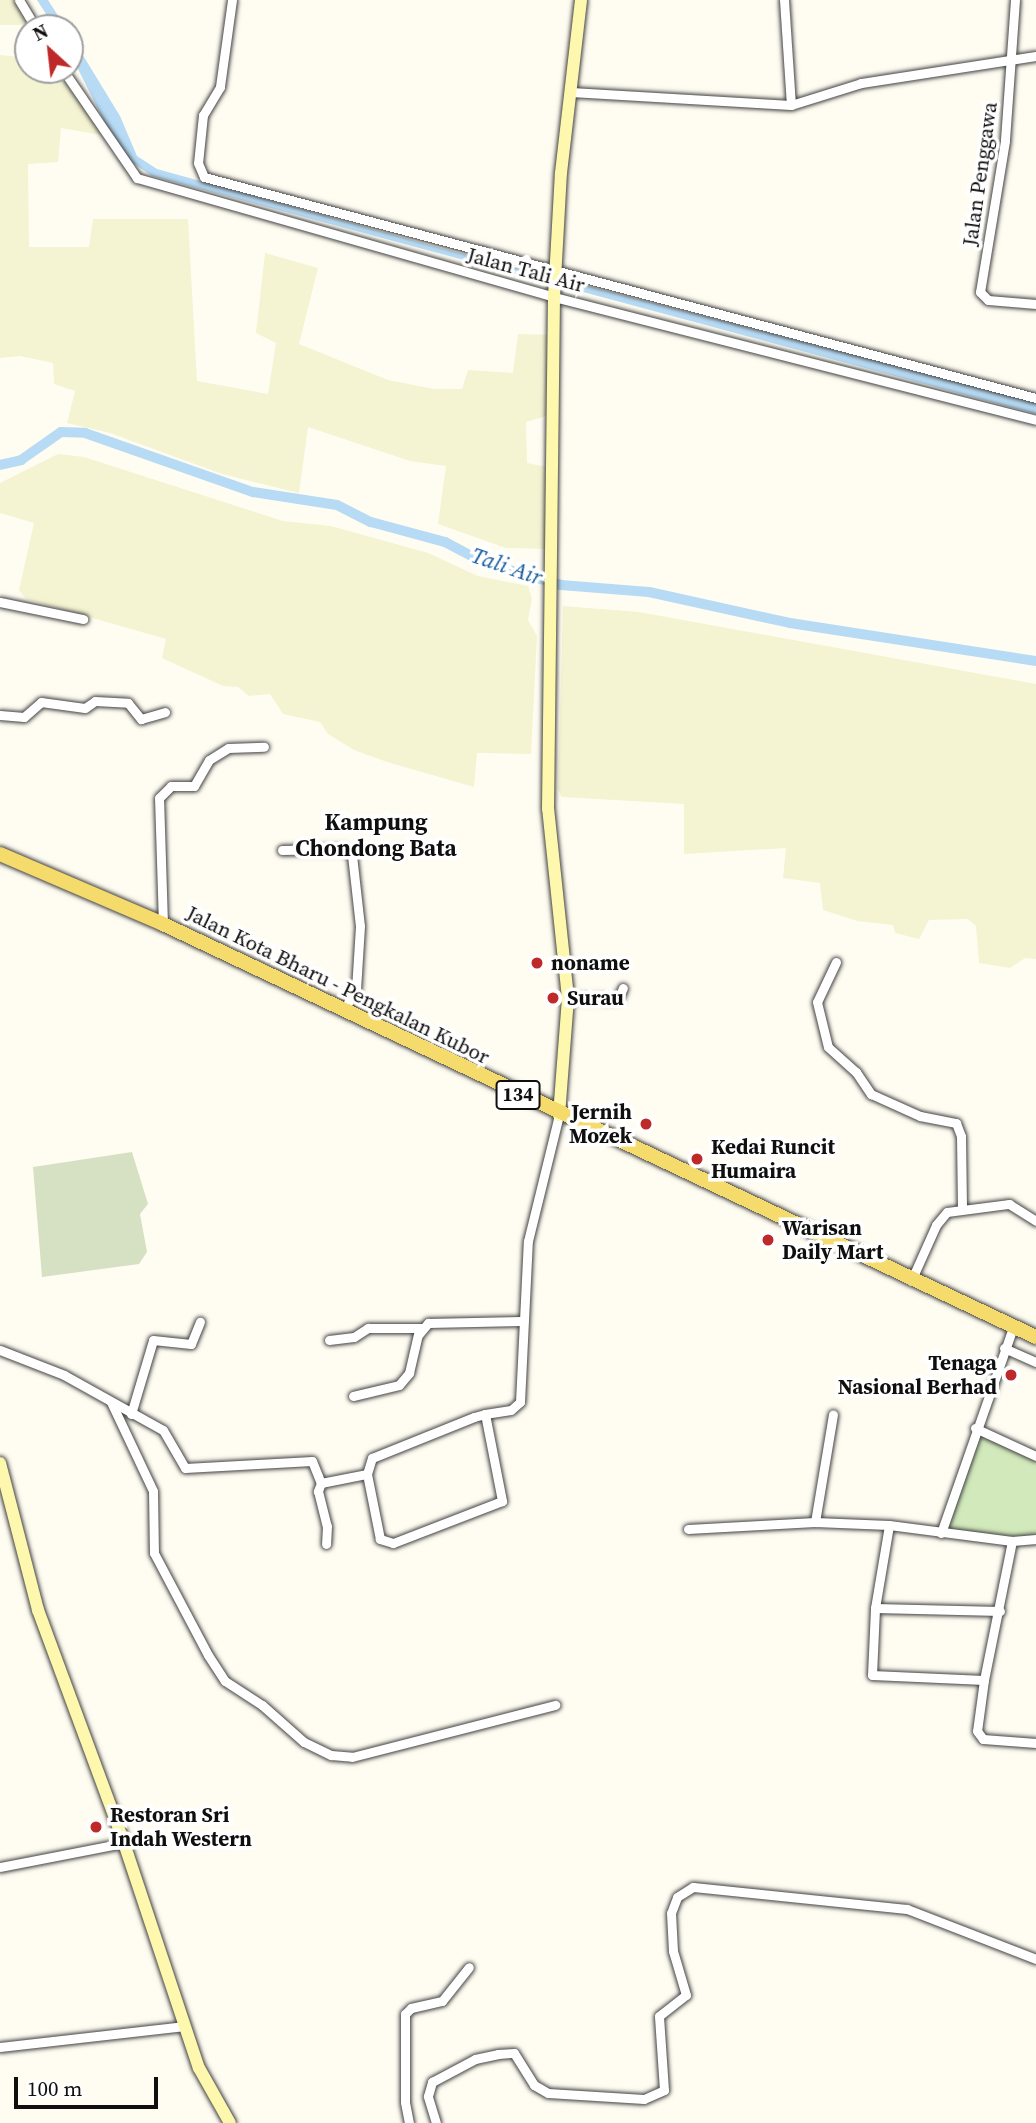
<!DOCTYPE html>
<style>
body{margin:0}
#map{position:relative;width:1036px;height:2123px;overflow:hidden;background:#fffdf2;font-family:"Source Serif 4",serif}
div>[style]{position:absolute}
.farmland>*{inset:0;background:#f4f3d2}
.green>*{inset:0;background:#d1e9bb}
.cemetery>*{inset:0;background:#d5e1c2}
.water>*{inset:0;background:#b7dbf5}
.canal>*{height:10px;margin:-5px;padding:0 5px;transform-origin:5px;border-radius:5px;background:#b7dbf5}
.roads{filter:drop-shadow(0 0 2px #424242) drop-shadow(0 0 2px #424242)}
.street>*{height:9px;margin:-4.5px;padding:0 4.5px;transform-origin:4.5px;border-radius:4.5px;background:#fff}
.secondary>*{height:12px;margin:-6px;padding:0 6px;transform-origin:6px;border-radius:6px;background:#fdf8ae}
.primary>*{height:14px;margin:-7px;padding:0 7px;transform-origin:7px;border-radius:7px;background:#f5db6b}
.dots>*{width:19px;height:19px;translate:-50% -50%;box-sizing:border-box;border:4px solid #fff;border-radius:50%}
span{translate:-50% -50%;white-space:nowrap;text-align:center;line-height:1.15;-webkit-text-stroke:7px #fff;paint-order:stroke}
.shield-label span{padding:2px 5px;background:#fff;border:2px solid;border-radius:5px;-webkit-text-stroke-width:0}
.shield-label{font-size:19px;color:#0f0f0f;font-weight:700}
.street-label{font-size:21px;color:#0f0f0f}
.poi-label{font-size:21px;color:#0f0f0f;font-weight:700}
.left{translate:0 -50%;text-align:left}
.right{translate:-100% -50%;text-align:right}
.water-label{font-size:23px;color:#1a5e9f;font-style:italic}
.neighbourhood-label{font-size:23px;color:#0f0f0f;font-weight:700}
.north{position:absolute;left:14px;top:14px;width:70px;height:70px;box-sizing:border-box;background:#fff;border:2px solid #9f9f9f;border-radius:50%;rotate:333deg;font-size:19px;font-weight:700;line-height:28px;text-align:center;color:#0f0f0f}
.north::after{content:'';display:block;margin:auto;width:24px;height:32px;background:#bd2a29;clip-path:polygon(50% 0,100% 100%,50% 72%,0 100%)}
.scale{position:absolute;left:14px;top:2077px;width:144px;height:32px;box-sizing:border-box;border:4px solid #0f0f0f;border-top:0;padding-left:9px;font-size:21px;line-height:24px;white-space:nowrap;color:#0f0f0f;-webkit-text-stroke:5px #fff;paint-order:stroke}
</style>
<div id="map">
<div class="farmland">
<i style="clip-path:polygon(0 0,22px 0,40px 25px,0 25px)"></i>
<i style="clip-path:polygon(0 55px,28px 58px,28px 70px,67px 70px,108px 136px,61px 128px,58px 162px,28px 164px,29px 247px,89px 247px,93px 219px,188px 219px,197px 381px,268px 394px,276px 343px,256px 333px,265px 253px,318px 268px,299px 344px,388px 380px,434px 389px,462px 389px,468px 370px,513px 373px,518px 334px,553px 335px,553px 414px,526px 422px,527px 463px,552px 468px,547px 549px,506px 548px,438px 524px,446px 466px,410px 461px,308px 427px,299px 493px,222px 474px,110px 433px,67px 423px,75px 391px,54px 384px,53px 363px,20px 356px,0 358px)"></i>
<i style="clip-path:polygon(58px 454px,84px 457px,283px 521px,331px 526px,428px 553px,478px 576px,528px 586px,532px 599px,528px 620px,537px 636px,531px 754px,477px 753px,474px 787px,387px 762px,354px 750px,328px 734px,320px 722px,283px 714px,270px 694px,249px 696px,238px 687px,223px 686px,162px 658px,166px 639px,26px 599px,19px 590px,34px 523px,0 513px,0 483px)"></i>
<i style="clip-path:polygon(563px 606px,639px 612px,1036px 684px,1036px 959px,1025px 958px,1010px 968px,979px 963px,976px 926px,968px 919px,929px 920px,919px 939px,895px 933px,893px 925px,857px 921px,823px 910px,820px 883px,783px 878px,786px 848px,684px 854px,684px 804px,562px 797px,558px 790px)"></i>
</div>
<div class="green">
<i style="clip-path:polygon(975px 1428px,1036px 1456px,1036px 1539px,941px 1533px)"></i>
</div>
<div class="cemetery">
<i style="clip-path:polygon(132px 1152px,148px 1204px,140px 1214px,147px 1252px,139px 1264px,42px 1277px,33px 1167px)"></i>
</div>
<div class="water">
<i style="clip-path:polygon(37px 0,48px 0,66px 28px,55px 28px)"></i>
<i style="clip-path:polygon(70px 34px,120px 116px,137px 156px,157px 169px,437px 247px,1031px 401px,1036px 403px,1036px 414px,152px 176px,130px 161px,111px 135px,70px 53px)"></i>
</div>
<div class="canal">
<i style="left:0;top:465px;width:22px;rotate:-13deg"></i>
<i style="left:21px;top:460px;width:49px;rotate:-35deg"></i>
<i style="left:61px;top:432px;width:24px;rotate:2deg"></i>
<i style="left:85px;top:433px;width:178px;rotate:19.4deg"></i>
<i style="left:253px;top:492px;width:85px;rotate:8.8deg"></i>
<i style="left:337px;top:505px;width:38px;rotate:27deg"></i>
<i style="left:371px;top:522px;width:77px;rotate:15.1deg"></i>
<i style="left:445px;top:542px;width:43px;rotate:27.8deg"></i>
<i style="left:483px;top:562px;width:81px;rotate:16.4deg"></i>
<i style="left:561px;top:585px;width:88px;rotate:4.5deg"></i>
<i style="left:649px;top:592px;width:144px;rotate:12.4deg"></i>
<i style="left:790px;top:623px;width:249px;rotate:8.8deg"></i>
</div>
<div class="roads">
<div class="street">
<i style="left:19px;top:0;width:33px;rotate:59deg"></i>
<i style="left:232px;top:0;width:88px;rotate:97.9deg"></i>
<i style="left:220px;top:87px;width:33px;rotate:121deg"></i>
<i style="left:203px;top:115px;width:48px;rotate:95.9deg"></i>
<i style="left:198px;top:163px;width:15px;rotate:67deg"></i>
<i style="left:204px;top:177px;width:861px;rotate:14.88deg"></i>
<i style="left:784px;top:0;width:105px;rotate:86.2deg"></i>
<i style="left:1015px;top:0;width:141px;rotate:94.1deg"></i>
<i style="left:1005px;top:141px;width:153px;rotate:99.4deg"></i>
<i style="left:980px;top:292px;width:11px;rotate:45deg"></i>
<i style="left:988px;top:300px;width:48px;rotate:4.8deg"></i>
<i style="left:63px;top:70px;width:131px;rotate:55.6deg"></i>
<i style="left:137px;top:178px;width:434px;rotate:15.9deg"></i>
<i style="left:554px;top:297px;width:497px;rotate:14.3deg"></i>
<i style="left:571px;top:92px;width:220px;rotate:3.4deg"></i>
<i style="left:791px;top:105px;width:73px;rotate:-17.4deg"></i>
<i style="left:861px;top:83px;width:177px;rotate:-8.8deg"></i>
<i style="left:0;top:602px;width:85px;rotate:11.6deg"></i>
<i style="left:0;top:715px;width:24px;rotate:5deg"></i>
<i style="left:24px;top:717px;width:23px;rotate:-41deg"></i>
<i style="left:41px;top:702px;width:44px;rotate:7.8deg"></i>
<i style="left:85px;top:708px;width:12px;rotate:-35deg"></i>
<i style="left:95px;top:701px;width:33px;rotate:3deg"></i>
<i style="left:128px;top:703px;width:21px;rotate:51deg"></i>
<i style="left:141px;top:719px;width:25px;rotate:-16deg"></i>
<i style="left:282px;top:850px;width:61px;rotate:-0.9deg"></i>
<i style="left:343px;top:849px;width:11px;rotate:34deg"></i>
<i style="left:352px;top:855px;width:71px;rotate:83.6deg"></i>
<i style="left:360px;top:926px;width:64px;rotate:93.6deg"></i>
<i style="left:356px;top:990px;width:25px;rotate:122deg"></i>
<i style="left:163px;top:924px;width:126px;rotate:-91.8deg"></i>
<i style="left:159px;top:798px;width:17px;rotate:-45deg"></i>
<i style="left:171px;top:786px;width:23px"></i>
<i style="left:194px;top:786px;width:30px;rotate:-60deg"></i>
<i style="left:209px;top:760px;width:22px;rotate:-32deg"></i>
<i style="left:228px;top:748px;width:36px;rotate:-2deg"></i>
<i style="left:836px;top:962px;width:44px;rotate:115.4deg"></i>
<i style="left:817px;top:1002px;width:46px;rotate:76.3deg"></i>
<i style="left:828px;top:1047px;width:38px;rotate:42deg"></i>
<i style="left:856px;top:1072px;width:27px;rotate:56deg"></i>
<i style="left:871px;top:1094px;width:54px;rotate:24.2deg"></i>
<i style="left:920px;top:1116px;width:37px;rotate:11deg"></i>
<i style="left:956px;top:1123px;width:14px;rotate:69deg"></i>
<i style="left:961px;top:1136px;width:71px;rotate:89.2deg"></i>
<i style="left:568px;top:998px;width:50px;rotate:1.1deg"></i>
<i style="left:618px;top:999px;width:12px;rotate:-66deg"></i>
<i style="left:911px;top:1281px;width:61px;rotate:-65.9deg"></i>
<i style="left:936px;top:1225px;width:17px;rotate:-50deg"></i>
<i style="left:947px;top:1212px;width:63px;rotate:-7.4deg"></i>
<i style="left:1009px;top:1204px;width:32px;rotate:32deg"></i>
<i style="left:329px;top:1340px;width:25px;rotate:-7deg"></i>
<i style="left:354px;top:1337px;width:17px;rotate:-33deg"></i>
<i style="left:368px;top:1328px;width:54px"></i>
<i style="left:1004px;top:1348px;width:35px;rotate:24deg"></i>
<i style="left:0;top:1350px;width:69px;rotate:21.3deg"></i>
<i style="left:64px;top:1375px;width:113px;rotate:29.1deg"></i>
<i style="left:163px;top:1430px;width:44px;rotate:59.9deg"></i>
<i style="left:185px;top:1468px;width:127px;rotate:-3.2deg"></i>
<i style="left:312px;top:1461px;width:24px;rotate:68deg"></i>
<i style="left:321px;top:1483px;width:47px;rotate:-11.1deg"></i>
<i style="left:353px;top:1396px;width:47px;rotate:-13.4deg"></i>
<i style="left:399px;top:1385px;width:16px;rotate:-50deg"></i>
<i style="left:409px;top:1373px;width:39px;rotate:-77deg"></i>
<i style="left:418px;top:1335px;width:16px;rotate:-50deg"></i>
<i style="left:428px;top:1323px;width:93px;rotate:-1.2deg"></i>
<i style="left:111px;top:1402px;width:98px;rotate:64.7deg"></i>
<i style="left:153px;top:1491px;width:62px;rotate:89.1deg"></i>
<i style="left:154px;top:1553px;width:115px;rotate:62.1deg"></i>
<i style="left:208px;top:1655px;width:31px;rotate:57deg"></i>
<i style="left:225px;top:1681px;width:44px;rotate:33deg"></i>
<i style="left:262px;top:1705px;width:56px;rotate:41.4deg"></i>
<i style="left:304px;top:1742px;width:30px;rotate:26deg"></i>
<i style="left:331px;top:1755px;width:21px;rotate:5deg"></i>
<i style="left:352px;top:1757px;width:210px;rotate:-14.4deg"></i>
<i style="left:131px;top:1414px;width:77px;rotate:-73.4deg"></i>
<i style="left:153px;top:1340px;width:38px;rotate:6deg"></i>
<i style="left:191px;top:1344px;width:24px;rotate:-68deg"></i>
<i style="left:485px;top:1414px;width:89px;rotate:78.9deg"></i>
<i style="left:502px;top:1501px;width:117px;rotate:158.9deg"></i>
<i style="left:393px;top:1543px;width:14px;rotate:-163deg"></i>
<i style="left:380px;top:1539px;width:66px;rotate:-101.3deg"></i>
<i style="left:367px;top:1474px;width:17px;rotate:-73deg"></i>
<i style="left:372px;top:1458px;width:110px;rotate:-21.9deg"></i>
<i style="left:474px;top:1417px;width:11px;rotate:-15deg"></i>
<i style="left:485px;top:1414px;width:26px;rotate:-9deg"></i>
<i style="left:511px;top:1410px;width:12px;rotate:-42deg"></i>
<i style="left:520px;top:1402px;width:161px;rotate:-87.2deg"></i>
<i style="left:528px;top:1241px;width:130px;rotate:-76.2deg"></i>
<i style="left:975px;top:1428px;width:67px;rotate:24.7deg"></i>
<i style="left:321px;top:1483px;width:9px;rotate:111deg"></i>
<i style="left:318px;top:1491px;width:36px;rotate:76deg"></i>
<i style="left:327px;top:1526px;width:18px;rotate:93deg"></i>
<i style="left:815px;top:1522px;width:109px;rotate:-80.5deg"></i>
<i style="left:889px;top:1525px;width:124px;rotate:7.4deg"></i>
<i style="left:1012px;top:1541px;width:142px;rotate:101.4deg"></i>
<i style="left:984px;top:1680px;width:112px;rotate:-177.4deg"></i>
<i style="left:872px;top:1675px;width:67px;rotate:-87.4deg"></i>
<i style="left:875px;top:1608px;width:84px;rotate:-80.4deg"></i>
<i style="left:688px;top:1529px;width:127px;rotate:-3.2deg"></i>
<i style="left:815px;top:1522px;width:74px;rotate:2.3deg"></i>
<i style="left:941px;top:1533px;width:218px;rotate:-70.7deg"></i>
<i style="left:1012px;top:1541px;width:24px;rotate:-5deg"></i>
<i style="left:875px;top:1608px;width:125px;rotate:1.4deg"></i>
<i style="left:984px;top:1680px;width:51px;rotate:97.8deg"></i>
<i style="left:977px;top:1731px;width:10px;rotate:53deg"></i>
<i style="left:983px;top:1739px;width:53px;rotate:4.3deg"></i>
<i style="left:0;top:1867px;width:126px;rotate:-11deg"></i>
<i style="left:0;top:2047px;width:186px;rotate:-6.5deg"></i>
<i style="left:409px;top:2123px;width:21px;rotate:-101deg"></i>
<i style="left:405px;top:2102px;width:88px;rotate:-90deg"></i>
<i style="left:405px;top:2014px;width:8px;rotate:-45deg"></i>
<i style="left:411px;top:2008px;width:32px;rotate:-13deg"></i>
<i style="left:442px;top:2001px;width:43px;rotate:-51.5deg"></i>
<i style="left:436px;top:2123px;width:28px;rotate:-107deg"></i>
<i style="left:428px;top:2096px;width:15px;rotate:-74deg"></i>
<i style="left:432px;top:2082px;width:49px;rotate:-28.1deg"></i>
<i style="left:475px;top:2059px;width:24px;rotate:-12deg"></i>
<i style="left:498px;top:2054px;width:16px;rotate:-4deg"></i>
<i style="left:514px;top:2053px;width:38px;rotate:58deg"></i>
<i style="left:534px;top:2085px;width:16px;rotate:30deg"></i>
<i style="left:548px;top:2093px;width:96px;rotate:3.6deg"></i>
<i style="left:644px;top:2099px;width:22px;rotate:-24deg"></i>
<i style="left:664px;top:2090px;width:74px;rotate:-93.9deg"></i>
<i style="left:659px;top:2016px;width:34px;rotate:-38deg"></i>
<i style="left:686px;top:1995px;width:46px;rotate:-106.5deg"></i>
<i style="left:673px;top:1951px;width:38px;rotate:-93deg"></i>
<i style="left:671px;top:1913px;width:17px;rotate:-69deg"></i>
<i style="left:677px;top:1897px;width:19px;rotate:-32deg"></i>
<i style="left:693px;top:1887px;width:215px;rotate:5.9deg"></i>
<i style="left:907px;top:1909px;width:138px;rotate:21.2deg"></i>
</div>
<div class="secondary">
<i style="left:559px;top:1115px;width:117px;rotate:-85.6deg"></i>
<i style="left:568px;top:998px;width:190px;rotate:-96deg"></i>
<i style="left:548px;top:809px;width:512px;rotate:-89.33deg"></i>
<i style="left:554px;top:297px;width:124px;rotate:-86.8deg"></i>
<i style="left:561px;top:173px;width:174px;rotate:-83.4deg"></i>
<i style="left:0;top:1463px;width:152px;rotate:75.5deg"></i>
<i style="left:38px;top:1610px;width:248px;rotate:69.7deg"></i>
<i style="left:124px;top:1843px;width:237px;rotate:71.6deg"></i>
<i style="left:199px;top:2068px;width:63px;rotate:60.6deg"></i>
</div>
<div class="primary">
<i style="left:0;top:854px;width:177px;rotate:23.2deg"></i>
<i style="left:163px;top:924px;width:966px;rotate:25.32deg"></i>
</div>
</div>
<div class="dots">
<i style="left:537px;top:963px;background:#bd2a29"></i>
<i style="left:553px;top:998px;background:#bd2a29"></i>
<i style="left:646px;top:1124px;background:#bd2a29"></i>
<i style="left:697px;top:1159px;background:#bd2a29"></i>
<i style="left:768px;top:1240px;background:#bd2a29"></i>
<i style="left:1011px;top:1375px;background:#bd2a29"></i>
<i style="left:96px;top:1827px;background:#bd2a29"></i>
</div>
<div class="shield-label">
<span style="left:518px;top:1095px">134</span>
</div>
<div class="street-label">
<span style="left:980px;top:174px;rotate:-82deg">Jalan Penggawa</span>
<span style="left:526px;top:270px;rotate:15deg">Jalan Tali Air</span>
<span style="left:338px;top:985px;rotate:26deg">Jalan Kota Bharu - Pengkalan Kubor</span>
</div>
<div class="poi-label">
<span class="left" style="left:551px;top:963px">noname</span>
<span class="left" style="left:567px;top:998px">Surau</span>
<span class="right" style="left:632px;top:1124px">Jernih<br>Mozek</span>
<span class="left" style="left:711px;top:1159px">Kedai Runcit<br>Humaira</span>
<span class="left" style="left:782px;top:1240px">Warisan<br>Daily Mart</span>
<span class="right" style="left:997px;top:1375px">Tenaga<br>Nasional Berhad</span>
<span class="left" style="left:110px;top:1827px">Restoran Sri<br>Indah Western</span>
</div>
<div class="water-label">
<span style="left:507px;top:566px;rotate:19deg">Tali Air</span>
</div>
<div class="neighbourhood-label">
<span style="left:376px;top:835px">Kampung<br>Chondong Bata</span>
</div>
<div class="north">N</div>
<div class="scale">100 m</div>
</div>
